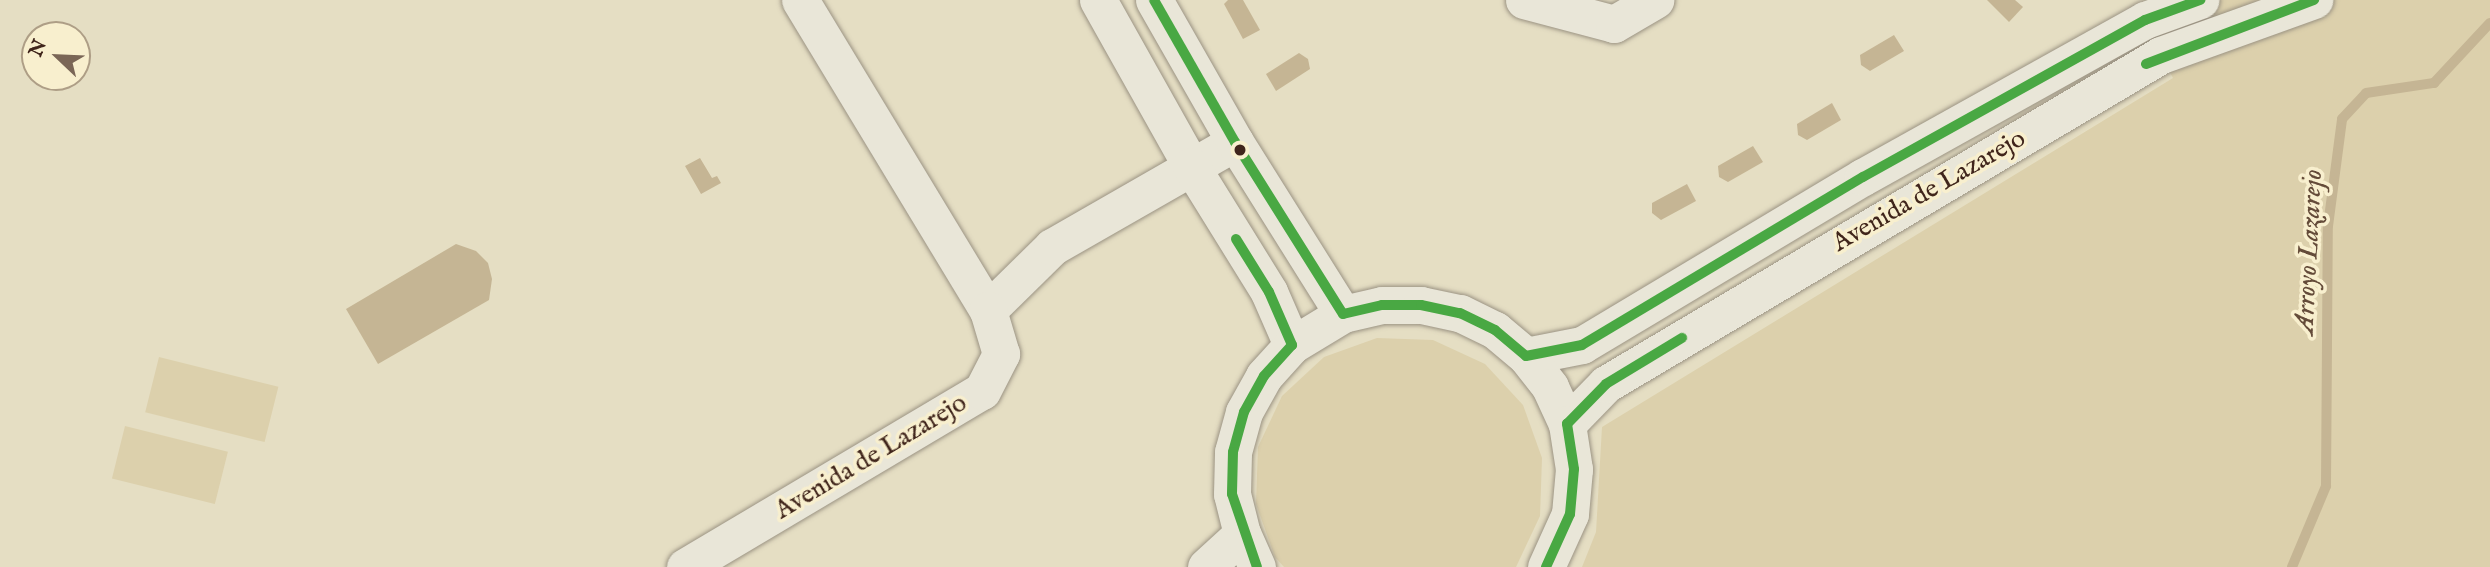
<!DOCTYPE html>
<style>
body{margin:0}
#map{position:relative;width:2490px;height:567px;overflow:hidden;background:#e5dec3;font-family:"IM FELL English",serif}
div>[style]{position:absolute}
.green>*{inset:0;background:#dcd0ac;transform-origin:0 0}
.water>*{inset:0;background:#c5b594}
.stream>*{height:10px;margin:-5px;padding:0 5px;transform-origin:5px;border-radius:5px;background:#c5b594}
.roads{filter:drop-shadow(0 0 2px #9b9383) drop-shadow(0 0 2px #9b9383)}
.street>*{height:37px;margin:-18.5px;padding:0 18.5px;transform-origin:18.5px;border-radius:18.5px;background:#e9e6d8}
.bus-1>*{height:10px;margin:-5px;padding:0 5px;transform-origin:5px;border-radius:5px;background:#49a843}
.dots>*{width:19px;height:19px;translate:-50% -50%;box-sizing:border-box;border:4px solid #f8efce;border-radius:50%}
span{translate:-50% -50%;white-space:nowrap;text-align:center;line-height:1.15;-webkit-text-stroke:7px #f8efce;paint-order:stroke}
.street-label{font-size:26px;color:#40251b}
.water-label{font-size:28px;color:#644b39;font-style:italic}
.north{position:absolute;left:21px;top:21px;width:70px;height:70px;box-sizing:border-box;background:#f8efce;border:2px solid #ae9e86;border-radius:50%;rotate:293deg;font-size:19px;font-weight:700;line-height:28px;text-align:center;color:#40251b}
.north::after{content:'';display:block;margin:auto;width:24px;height:32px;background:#7a6656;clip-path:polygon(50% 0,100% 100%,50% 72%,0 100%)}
</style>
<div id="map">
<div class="green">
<i style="clip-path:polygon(2147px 0,2490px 0,2490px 567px,1582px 567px,1596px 532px,1602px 427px,2173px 78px,2154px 41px)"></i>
<i style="clip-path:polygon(1377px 338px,1433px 340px,1485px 364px,1523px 405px,1542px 458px,1540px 516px,1516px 567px,1284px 567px,1275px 557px,1256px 504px,1258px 447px,1282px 396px,1324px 357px)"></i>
<i style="left:159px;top:357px;width:123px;height:57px;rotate:14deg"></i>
<i style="left:125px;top:426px;width:106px;height:54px;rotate:14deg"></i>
</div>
<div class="water">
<i style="clip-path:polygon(1228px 0,1243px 0,1260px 30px,1243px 39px,1224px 4px)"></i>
<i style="clip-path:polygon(1987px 0,2015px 0,2023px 7px,2009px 22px)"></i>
<i style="clip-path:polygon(1894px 35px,1904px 51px,1870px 71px,1861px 65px,1860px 55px)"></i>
<i style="clip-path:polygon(1299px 53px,1308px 59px,1310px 69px,1276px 91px,1266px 74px)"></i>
<i style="clip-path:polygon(1832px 103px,1841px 120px,1807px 140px,1798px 135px,1797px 124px)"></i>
<i style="clip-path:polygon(1753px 146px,1763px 162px,1728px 182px,1719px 177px,1718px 166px)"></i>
<i style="clip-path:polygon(700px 158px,712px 178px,717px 176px,721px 183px,701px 194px,685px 166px)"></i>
<i style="clip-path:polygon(1687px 184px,1696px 201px,1661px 220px,1652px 213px,1652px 203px)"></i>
<i style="clip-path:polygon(456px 244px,476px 251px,488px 263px,492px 279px,489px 300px,378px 364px,346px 309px)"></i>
</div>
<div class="stream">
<i style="left:2292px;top:567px;width:88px;rotate:-67.2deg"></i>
<i style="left:2326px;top:486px;width:260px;rotate:-89.6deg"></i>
<i style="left:2328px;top:226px;width:108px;rotate:-82.5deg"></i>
<i style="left:2342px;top:119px;width:35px;rotate:-47deg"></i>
<i style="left:2366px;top:93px;width:69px;rotate:-8.4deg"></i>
<i style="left:2434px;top:83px;width:82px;rotate:-47deg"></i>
</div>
<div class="roads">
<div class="street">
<i style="left:800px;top:0;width:363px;rotate:58.8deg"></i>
<i style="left:988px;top:310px;width:90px;rotate:-44.5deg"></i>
<i style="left:1052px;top:247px;width:211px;rotate:-29.8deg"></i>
<i style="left:1098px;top:0;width:190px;rotate:60.7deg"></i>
<i style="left:1191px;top:166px;width:148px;rotate:58.2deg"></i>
<i style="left:1269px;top:292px;width:58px;rotate:66.5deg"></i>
<i style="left:1154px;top:0;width:163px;rotate:60.3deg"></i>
<i style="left:1235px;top:142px;width:203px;rotate:57.9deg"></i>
<i style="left:1524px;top:0;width:93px;rotate:14.9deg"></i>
<i style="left:1614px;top:24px;width:48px;rotate:-30.3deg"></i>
<i style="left:1526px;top:356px;width:57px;rotate:-11.1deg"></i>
<i style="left:1582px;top:345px;width:327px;rotate:-30.9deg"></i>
<i style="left:1863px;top:177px;width:323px;rotate:-29.1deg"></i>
<i style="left:2145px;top:20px;width:59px;rotate:-20deg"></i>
<i style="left:1567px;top:424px;width:56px;rotate:-45.7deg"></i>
<i style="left:1606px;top:384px;width:645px;rotate:-30.66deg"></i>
<i style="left:2161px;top:55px;width:163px;rotate:-19.8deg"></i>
<i style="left:685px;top:567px;width:345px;rotate:-30.7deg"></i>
<i style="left:982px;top:391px;width:42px;rotate:-62.8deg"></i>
<i style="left:1001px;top:354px;width:46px;rotate:-106.5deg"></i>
<i style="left:1206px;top:567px;width:49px;rotate:-42.5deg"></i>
<i style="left:1257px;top:567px;width:36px;rotate:-114deg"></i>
<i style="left:1242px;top:534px;width:41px;rotate:-104deg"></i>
<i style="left:1232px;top:494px;width:42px;rotate:-88.6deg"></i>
<i style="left:1233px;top:452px;width:41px;rotate:-74.6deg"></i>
<i style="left:1244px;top:412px;width:41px;rotate:-60.9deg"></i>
<i style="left:1264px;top:376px;width:42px;rotate:-47.9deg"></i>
<i style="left:1292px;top:345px;width:60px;rotate:-31.3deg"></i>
<i style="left:1343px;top:314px;width:40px;rotate:-13deg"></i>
<i style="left:1382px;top:305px;width:39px"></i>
<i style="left:1421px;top:305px;width:40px;rotate:12deg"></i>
<i style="left:1460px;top:313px;width:39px;rotate:26deg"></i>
<i style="left:1495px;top:330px;width:40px;rotate:40deg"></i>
<i style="left:1526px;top:356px;width:39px;rotate:52deg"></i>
<i style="left:1550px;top:387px;width:41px;rotate:65.3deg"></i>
<i style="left:1567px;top:424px;width:46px;rotate:81.2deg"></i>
<i style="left:1574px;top:469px;width:45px;rotate:95.1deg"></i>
<i style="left:1570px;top:514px;width:58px;rotate:114.4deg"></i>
</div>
</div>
<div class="bus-1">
<i style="left:1154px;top:0;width:163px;rotate:60.3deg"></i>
<i style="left:1235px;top:142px;width:203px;rotate:57.9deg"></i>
<i style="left:1343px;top:314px;width:40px;rotate:-13deg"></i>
<i style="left:1382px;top:305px;width:39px"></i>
<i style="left:1421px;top:305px;width:40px;rotate:12deg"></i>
<i style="left:1460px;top:313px;width:39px;rotate:26deg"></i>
<i style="left:1495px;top:330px;width:40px;rotate:40deg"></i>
<i style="left:1526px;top:356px;width:57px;rotate:-11.1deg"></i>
<i style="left:1582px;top:345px;width:327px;rotate:-30.9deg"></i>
<i style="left:1863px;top:177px;width:323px;rotate:-29.1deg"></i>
<i style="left:2145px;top:20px;width:59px;rotate:-20deg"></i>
<i style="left:2146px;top:64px;width:180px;rotate:-20.9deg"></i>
<i style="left:1236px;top:239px;width:62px;rotate:58.1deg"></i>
<i style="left:1269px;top:292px;width:58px;rotate:66.5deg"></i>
<i style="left:1292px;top:345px;width:42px;rotate:132.1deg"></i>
<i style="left:1264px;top:376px;width:41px;rotate:119.1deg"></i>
<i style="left:1244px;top:412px;width:41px;rotate:105.4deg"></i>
<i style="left:1233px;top:452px;width:42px;rotate:91.4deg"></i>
<i style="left:1232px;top:494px;width:77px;rotate:71.1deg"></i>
<i style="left:1546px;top:567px;width:58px;rotate:-65.6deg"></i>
<i style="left:1570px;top:514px;width:45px;rotate:-84.9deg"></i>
<i style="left:1574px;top:469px;width:46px;rotate:-98.8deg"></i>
<i style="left:1567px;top:424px;width:56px;rotate:-45.7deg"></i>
<i style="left:1606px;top:384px;width:89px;rotate:-31.2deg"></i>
</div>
<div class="dots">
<i style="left:1240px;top:150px;background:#40251b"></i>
</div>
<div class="street-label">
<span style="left:1929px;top:191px;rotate:-30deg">Avenida de Lazarejo</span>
<span style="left:871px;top:457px;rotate:-31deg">Avenida de Lazarejo</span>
</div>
<div class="water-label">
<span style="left:2310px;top:252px;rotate:-87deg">Arroyo Lazarejo</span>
</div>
<div class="north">N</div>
</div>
